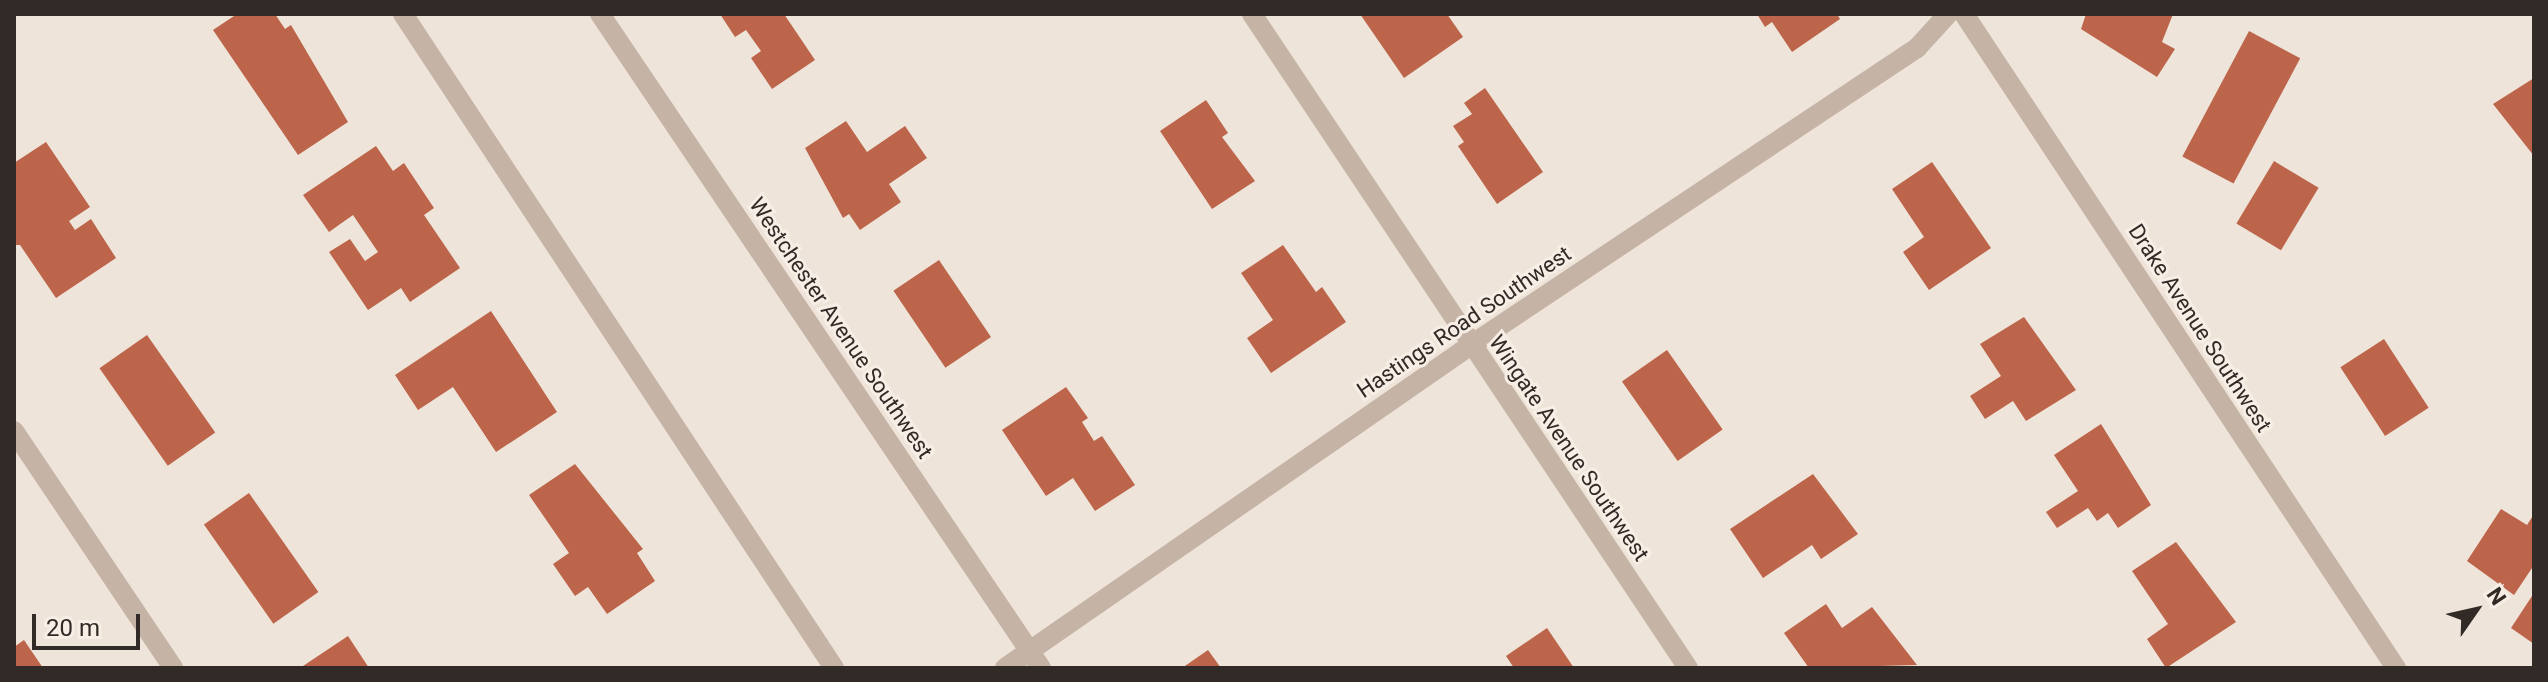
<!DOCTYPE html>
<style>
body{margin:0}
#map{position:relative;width:2548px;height:682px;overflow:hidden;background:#efe4d9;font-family:Roboto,sans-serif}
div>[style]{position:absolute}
.building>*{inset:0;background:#bc654a;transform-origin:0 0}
.minor>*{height:20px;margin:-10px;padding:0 10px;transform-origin:10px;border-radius:10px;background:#c5b4a6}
span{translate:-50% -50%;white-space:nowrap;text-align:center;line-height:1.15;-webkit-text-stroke:6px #f7eee5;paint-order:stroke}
.street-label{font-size:22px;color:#322a26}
.frame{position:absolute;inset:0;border:16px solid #322a26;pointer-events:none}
.north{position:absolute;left:2436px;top:570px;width:80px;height:80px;-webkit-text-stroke:6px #f7eee5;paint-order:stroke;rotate:56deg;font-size:22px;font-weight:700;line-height:32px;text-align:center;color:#322a26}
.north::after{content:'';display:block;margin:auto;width:28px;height:36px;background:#322a26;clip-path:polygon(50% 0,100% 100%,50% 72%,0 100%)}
.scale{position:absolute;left:32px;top:614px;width:108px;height:36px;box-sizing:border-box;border:4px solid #322a26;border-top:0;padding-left:10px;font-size:24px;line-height:28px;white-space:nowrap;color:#322a26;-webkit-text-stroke:6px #f7eee5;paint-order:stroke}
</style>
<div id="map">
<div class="building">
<i style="clip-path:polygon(237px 14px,275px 14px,285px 29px,291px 25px,348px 122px,298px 155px,213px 30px)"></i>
<i style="clip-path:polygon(720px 14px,784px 14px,815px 60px,772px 89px,751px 58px,761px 51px,746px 30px,735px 37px)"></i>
<i style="clip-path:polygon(1360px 14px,1447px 14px,1463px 37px,1404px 78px)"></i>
<i style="clip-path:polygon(1757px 14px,1837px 14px,1840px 19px,1792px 52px,1772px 22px,1765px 27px)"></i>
<i style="clip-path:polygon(2086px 14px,2173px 14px,2162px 42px,2175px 49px,2157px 77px,2081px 29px)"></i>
<i style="left:2249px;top:31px;width:58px;height:142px;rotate:28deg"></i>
<i style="clip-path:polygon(2534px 78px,2534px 156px,2493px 104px)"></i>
<i style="clip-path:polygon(1485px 88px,1543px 172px,1497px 204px,1458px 146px,1464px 142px,1453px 126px,1472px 114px,1464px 103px)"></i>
<i style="clip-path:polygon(1206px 100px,1228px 133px,1222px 137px,1255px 181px,1212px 209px,1160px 131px)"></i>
<i style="clip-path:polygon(846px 121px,867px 152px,905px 126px,927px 158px,889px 184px,901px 202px,860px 230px,849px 214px,843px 218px,805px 148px)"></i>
<i style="clip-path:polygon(46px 142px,90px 207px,69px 221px,75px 230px,91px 219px,116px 258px,56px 298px,20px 245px,14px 245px,14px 163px)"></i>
<i style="clip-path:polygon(376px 146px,393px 171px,404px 163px,434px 208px,424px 215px,460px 268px,410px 302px,401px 288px,368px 310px,329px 252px,350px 239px,365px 261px,378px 252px,353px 215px,329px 232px,303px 195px)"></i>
<i style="left:2274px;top:161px;width:52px;height:73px;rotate:31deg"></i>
<i style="clip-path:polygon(1932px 162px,1991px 248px,1929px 290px,1903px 252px,1924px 237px,1892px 189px)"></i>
<i style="clip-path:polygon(1283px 245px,1316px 292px,1322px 287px,1346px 322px,1271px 373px,1247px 338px,1273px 320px,1241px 273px)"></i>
<i style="left:939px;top:260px;width:93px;height:55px;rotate:56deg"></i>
<i style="clip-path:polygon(491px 311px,557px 412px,496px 452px,453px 387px,418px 410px,395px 375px)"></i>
<i style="clip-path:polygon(2024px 317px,2076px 390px,2026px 421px,2013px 401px,1985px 419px,1970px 396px,2001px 376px,1980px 344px)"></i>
<i style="left:147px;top:335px;width:119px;height:58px;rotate:55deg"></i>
<i style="left:2384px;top:339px;width:82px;height:52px;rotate:57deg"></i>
<i style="left:1667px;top:350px;width:97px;height:55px;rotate:55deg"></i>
<i style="clip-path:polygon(1066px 387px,1088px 418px,1082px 422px,1094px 441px,1102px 436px,1135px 485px,1095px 511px,1073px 478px,1046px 496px,1002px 430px)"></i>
<i style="clip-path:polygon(2101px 424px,2151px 505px,2118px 528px,2108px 513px,2097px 521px,2088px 508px,2057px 528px,2046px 512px,2078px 491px,2054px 455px)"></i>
<i style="clip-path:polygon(575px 464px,643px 549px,637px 553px,655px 581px,607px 614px,588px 587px,575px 596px,553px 564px,569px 553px,529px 495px)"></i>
<i style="clip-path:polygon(1813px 474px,1858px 534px,1821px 559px,1812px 545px,1763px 578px,1730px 529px)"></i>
<i style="left:249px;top:493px;width:121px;height:55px;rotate:55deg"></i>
<i style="clip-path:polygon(2501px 509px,2527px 525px,2534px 514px,2534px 565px,2514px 595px,2467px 561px)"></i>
<i style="clip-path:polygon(2176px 542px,2236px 622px,2166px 668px,2147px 639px,2168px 624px,2132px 571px)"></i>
<i style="clip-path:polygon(2534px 593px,2534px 644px,2511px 628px)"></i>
<i style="clip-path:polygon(1826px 604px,1842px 628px,1872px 607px,1917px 665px,1809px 668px,1784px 633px)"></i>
<i style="clip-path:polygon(1547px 628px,1574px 668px,1514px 668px,1506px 656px)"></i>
<i style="clip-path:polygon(348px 636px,369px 668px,300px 668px)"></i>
<i style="clip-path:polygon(24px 640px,43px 668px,14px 668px,14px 647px)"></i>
<i style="clip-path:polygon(1208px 650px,1221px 668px,1182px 668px)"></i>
</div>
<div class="minor">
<i style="left:403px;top:14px;width:783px;rotate:56.61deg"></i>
<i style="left:600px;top:14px;width:789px;rotate:56.01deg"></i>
<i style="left:1252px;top:14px;width:786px;rotate:56.31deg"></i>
<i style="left:1964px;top:14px;width:784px;rotate:56.55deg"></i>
<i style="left:14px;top:431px;width:285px;rotate:56.1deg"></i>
<i style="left:1005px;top:668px;width:567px;rotate:-34.73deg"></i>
<i style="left:1471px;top:345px;width:536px;rotate:-33.66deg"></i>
<i style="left:1917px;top:48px;width:46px;rotate:-47.6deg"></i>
</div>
<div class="street-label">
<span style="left:1464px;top:322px;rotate:-34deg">Hastings Road Southwest</span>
<span style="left:841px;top:328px;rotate:56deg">Westchester Avenue Southwest</span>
<span style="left:2200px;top:328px;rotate:57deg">Drake Avenue Southwest</span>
<span style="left:1569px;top:448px;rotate:56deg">Wingate Avenue Southwest</span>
</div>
<div class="frame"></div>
<div class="north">N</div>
<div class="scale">20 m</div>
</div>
